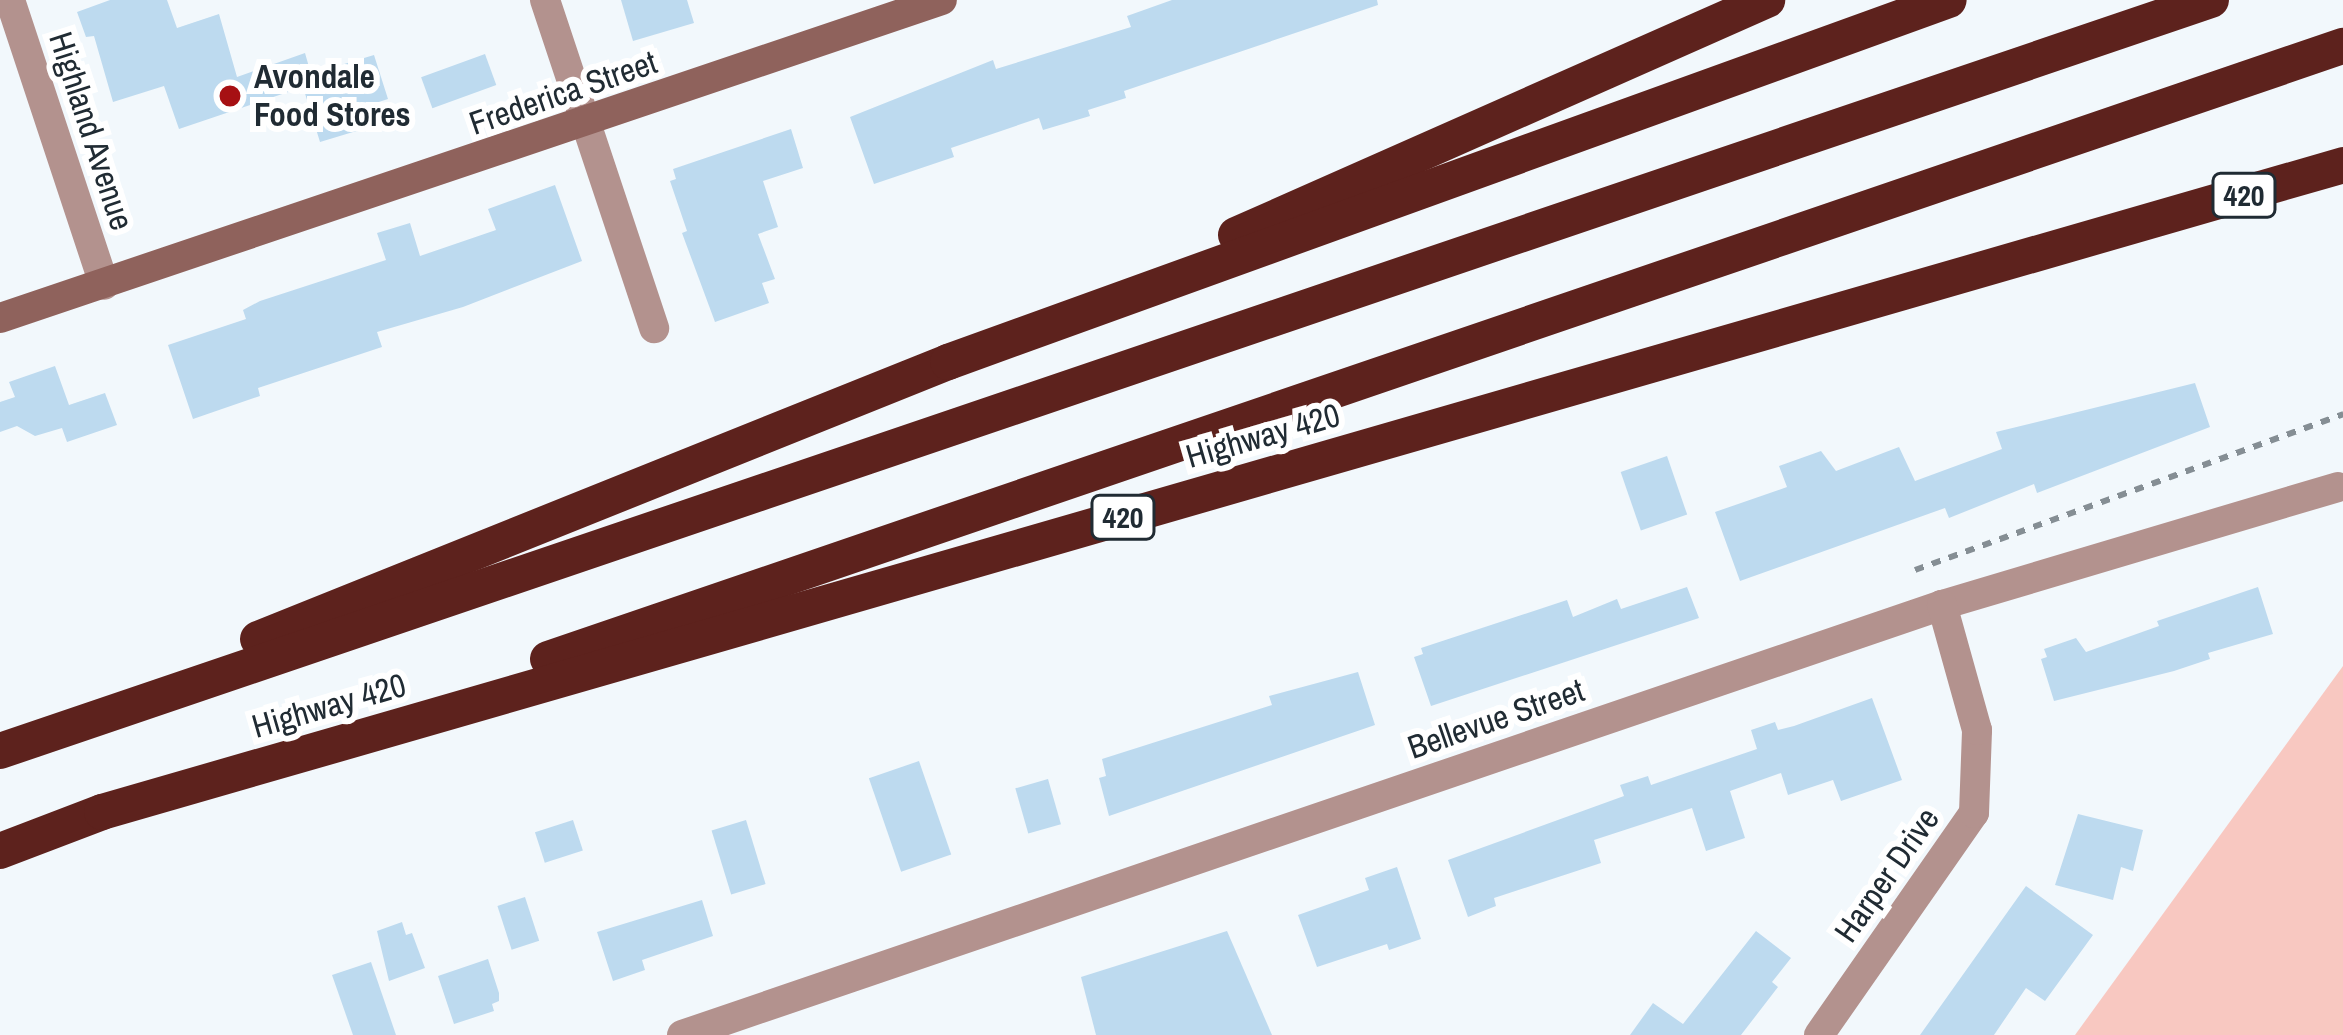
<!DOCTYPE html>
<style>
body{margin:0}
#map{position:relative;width:2343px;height:1035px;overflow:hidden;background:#f2f8fc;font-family:"Archivo Narrow",sans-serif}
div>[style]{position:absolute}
.green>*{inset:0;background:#f8c8c1}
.building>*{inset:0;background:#bddaef;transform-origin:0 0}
.path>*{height:6px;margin-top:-3px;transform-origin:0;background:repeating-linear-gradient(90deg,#858e94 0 9px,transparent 0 18px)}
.street>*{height:30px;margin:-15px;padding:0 15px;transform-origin:15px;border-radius:15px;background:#b3928e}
.secondary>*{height:30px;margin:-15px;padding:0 15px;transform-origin:15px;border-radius:15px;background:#8f625c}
.highway>*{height:36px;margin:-18px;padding:0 18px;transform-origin:18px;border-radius:18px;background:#5d221d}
.dots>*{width:33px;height:33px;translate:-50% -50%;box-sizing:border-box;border:6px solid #fff;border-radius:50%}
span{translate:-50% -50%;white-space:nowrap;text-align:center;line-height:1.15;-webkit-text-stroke:12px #fff;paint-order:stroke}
.shield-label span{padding:3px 9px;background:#fff;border:3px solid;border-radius:9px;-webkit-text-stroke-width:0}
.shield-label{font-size:30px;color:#202b33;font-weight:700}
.poi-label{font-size:33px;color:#202b33;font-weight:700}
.left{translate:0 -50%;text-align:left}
.street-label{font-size:33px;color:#202b33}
</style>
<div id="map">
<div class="green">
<i style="clip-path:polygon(2343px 666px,2343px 1035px,2075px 1035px)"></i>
</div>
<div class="building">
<i style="clip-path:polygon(110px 0,167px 0,177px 28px,219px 14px,237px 77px,305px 53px,311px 74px,374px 55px,388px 99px,357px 109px,363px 129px,320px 142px,303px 87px,179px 129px,164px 86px,113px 102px,94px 36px,86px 37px,77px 12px)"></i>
<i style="clip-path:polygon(621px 0,687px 0,694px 23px,633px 41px)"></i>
<i style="clip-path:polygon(1172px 0,1377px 0,1378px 5px,1124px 91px,1126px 98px,1088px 110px,1090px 116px,1043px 130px,1039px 118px,951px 148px,954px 157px,874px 184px,850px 117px,993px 60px,996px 69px,1131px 27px,1127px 16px)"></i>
<i style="left:485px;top:54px;width:33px;height:68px;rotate:70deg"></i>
<i style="clip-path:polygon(791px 129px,803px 168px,763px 181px,778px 227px,758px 234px,775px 279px,762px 283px,769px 303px,715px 322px,682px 233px,687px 231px,670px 181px,676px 179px,673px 169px)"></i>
<i style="clip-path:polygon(555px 185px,582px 261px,463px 307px,377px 332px,382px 347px,258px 388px,260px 396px,193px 419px,168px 345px,246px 319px,243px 310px,260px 301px,386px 260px,377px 233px,410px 223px,420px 256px,496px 230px,488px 209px)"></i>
<i style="clip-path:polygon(55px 366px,69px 405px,105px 393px,117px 425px,67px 442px,62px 428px,35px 436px,17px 426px,0 432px,0 402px,15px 397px,9px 382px)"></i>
<i style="clip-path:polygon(2195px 383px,2210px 427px,2037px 493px,2034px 484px,1949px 518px,1945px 508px,1740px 581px,1715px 512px,1787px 487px,1779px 466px,1821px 451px,1836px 471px,1899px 447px,1915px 481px,2002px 449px,1996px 432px)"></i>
<i style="left:1667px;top:456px;width:62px;height:49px;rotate:71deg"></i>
<i style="clip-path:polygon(1687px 587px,1699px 618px,1431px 706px,1414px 657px,1423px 654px,1421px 648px,1567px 600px,1573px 617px,1617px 599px,1621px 609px)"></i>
<i style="clip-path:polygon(2258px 587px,2273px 634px,2208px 653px,2210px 659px,2174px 671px,2054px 701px,2041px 659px,2047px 657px,2044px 649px,2076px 638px,2086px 652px,2159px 626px,2157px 621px)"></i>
<i style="clip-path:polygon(1358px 672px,1375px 725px,1109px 816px,1099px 778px,1106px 776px,1102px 759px,1272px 705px,1269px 696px)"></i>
<i style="clip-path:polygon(1872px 698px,1902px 780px,1841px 801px,1833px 780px,1788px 795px,1781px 773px,1730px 791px,1745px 838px,1706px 851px,1692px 808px,1594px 840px,1601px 863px,1494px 898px,1496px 906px,1468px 917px,1448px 860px,1624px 796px,1620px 785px,1648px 776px,1651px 785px,1757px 749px,1751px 730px,1775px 722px,1778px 730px,1794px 726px)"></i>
<i style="left:919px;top:761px;width:99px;height:53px;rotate:71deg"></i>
<i style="left:1048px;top:779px;width:47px;height:34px;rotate:74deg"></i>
<i style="clip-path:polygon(2078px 814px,2143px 830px,2133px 871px,2121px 867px,2113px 900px,2055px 885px)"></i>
<i style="left:573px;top:820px;width:32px;height:40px;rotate:72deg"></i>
<i style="left:746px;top:820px;width:67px;height:36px;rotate:73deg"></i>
<i style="clip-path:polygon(1397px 867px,1421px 939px,1389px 950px,1387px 944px,1317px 967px,1298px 915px,1369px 890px,1365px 878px)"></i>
<i style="clip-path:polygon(2026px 886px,2093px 935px,2045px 1001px,2026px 988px,1994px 1035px,1920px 1035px)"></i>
<i style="left:525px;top:897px;width:46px;height:29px;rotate:72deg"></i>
<i style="clip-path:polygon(702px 900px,713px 936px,642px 960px,645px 970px,613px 981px,597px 932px)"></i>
<i style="clip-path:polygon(402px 922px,406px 935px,412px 933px,425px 968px,389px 981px,377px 931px)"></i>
<i style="clip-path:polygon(1227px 931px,1272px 1035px,1096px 1035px,1081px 977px)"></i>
<i style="clip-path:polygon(1756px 931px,1791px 958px,1772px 982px,1778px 987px,1741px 1035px,1630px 1035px,1653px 1003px,1683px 1024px)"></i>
<i style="clip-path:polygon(488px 959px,499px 993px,499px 1001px,492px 1004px,494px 1011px,454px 1024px,438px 976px)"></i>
<i style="clip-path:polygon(371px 962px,396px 1035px,353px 1035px,332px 975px)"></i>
</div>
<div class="path">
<i style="left:1915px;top:570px;width:456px;rotate:-20deg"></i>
</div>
<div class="street">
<i style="left:10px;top:0;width:300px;rotate:71.7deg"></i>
<i style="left:545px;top:0;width:346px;rotate:71.6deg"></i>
<i style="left:682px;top:1035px;width:1331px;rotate:-18.84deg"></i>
<i style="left:1942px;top:605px;width:413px;rotate:-16.6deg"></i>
<i style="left:1819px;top:1035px;width:271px;rotate:-55.1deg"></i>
<i style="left:1974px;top:813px;width:83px;rotate:-87.9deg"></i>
<i style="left:1977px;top:730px;width:130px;rotate:-105.6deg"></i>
</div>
<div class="secondary">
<i style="left:0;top:318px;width:994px;rotate:-18.65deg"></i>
</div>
<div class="highway">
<i style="left:1236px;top:235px;width:581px;rotate:-23.87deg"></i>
<i style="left:258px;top:639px;width:744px;rotate:-21.87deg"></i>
<i style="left:948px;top:362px;width:1064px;rotate:-19.88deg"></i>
<i style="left:548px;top:659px;width:1897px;rotate:-18.86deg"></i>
<i style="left:0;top:751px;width:2335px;rotate:-18.76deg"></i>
<i style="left:0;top:851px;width:109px;rotate:-20.9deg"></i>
<i style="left:102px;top:812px;width:2333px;rotate:-16.1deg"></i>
</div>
<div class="dots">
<i style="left:230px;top:96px;background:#a61013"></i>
</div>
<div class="shield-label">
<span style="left:2244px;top:195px">420</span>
<span style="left:1123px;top:517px">420</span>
</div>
<div class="poi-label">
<span class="left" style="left:254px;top:96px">Avondale<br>Food Stores</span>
</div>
<div class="street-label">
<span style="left:563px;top:93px;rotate:-19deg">Frederica Street</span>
<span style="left:91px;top:131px;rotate:72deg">Highland Avenue</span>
<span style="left:1263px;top:436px;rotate:-16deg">Highway 420</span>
<span style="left:329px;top:706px;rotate:-16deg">Highway 420</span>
<span style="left:1496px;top:719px;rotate:-19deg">Bellevue Street</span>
<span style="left:1887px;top:875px;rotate:-55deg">Harper Drive</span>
</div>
</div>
